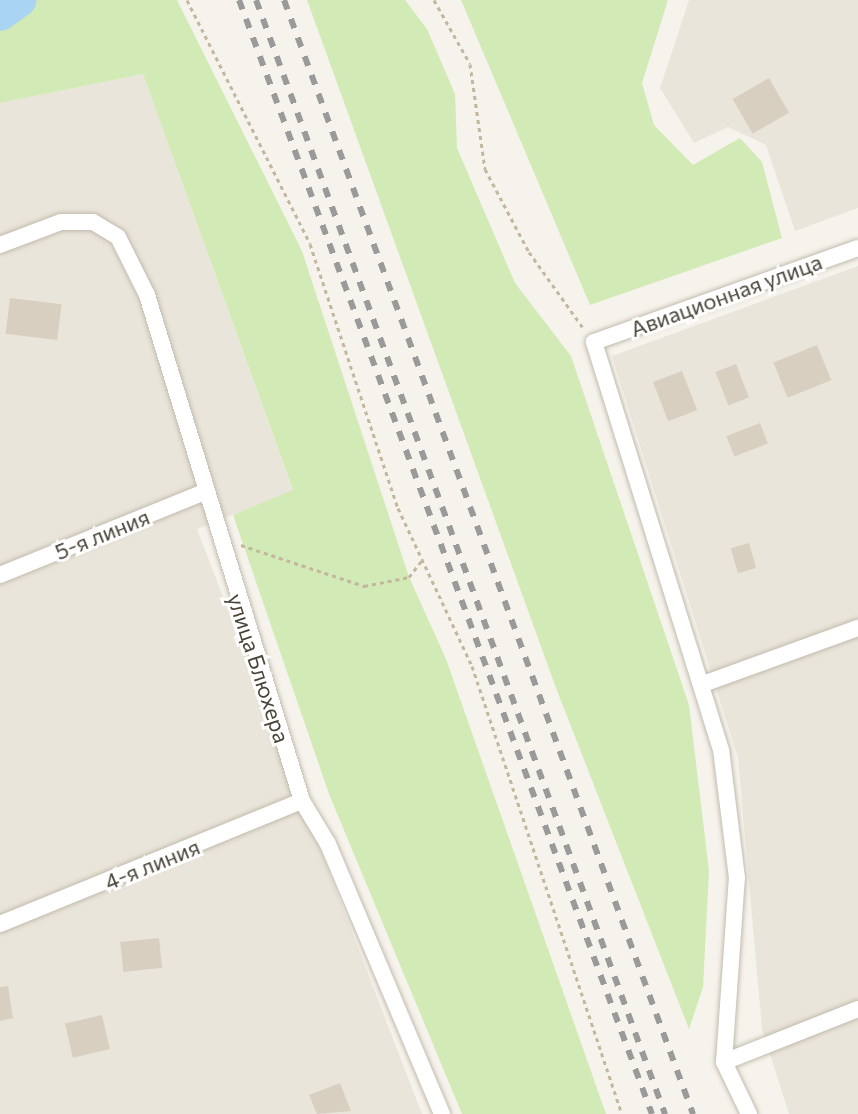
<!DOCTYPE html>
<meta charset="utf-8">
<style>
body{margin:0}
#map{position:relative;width:858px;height:1114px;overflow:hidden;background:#f6f3ec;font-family:Commissioner,sans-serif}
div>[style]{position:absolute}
.residential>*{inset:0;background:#eae5da}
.green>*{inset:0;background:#d2eab5}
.river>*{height:34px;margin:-17px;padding:0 17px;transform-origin:17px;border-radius:17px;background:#a9d4f2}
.building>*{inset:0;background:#d8cfc1;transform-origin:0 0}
.path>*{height:3px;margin-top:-1.5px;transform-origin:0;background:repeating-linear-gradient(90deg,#c4b79f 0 4px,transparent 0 8px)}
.roads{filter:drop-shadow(0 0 2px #c2bbae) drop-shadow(0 0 2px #c2bbae)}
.street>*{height:16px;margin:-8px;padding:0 8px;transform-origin:8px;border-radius:8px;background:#fff}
.rail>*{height:6px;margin-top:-3px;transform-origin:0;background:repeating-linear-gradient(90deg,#9a9a9a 0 10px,transparent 0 20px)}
span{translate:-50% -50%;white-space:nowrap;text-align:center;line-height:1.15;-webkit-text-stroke:6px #fff;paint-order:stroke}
.street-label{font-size:22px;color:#4b4439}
</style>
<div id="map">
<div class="residential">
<i style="clip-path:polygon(689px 0,858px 0,858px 208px,795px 231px,766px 145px,728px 127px,694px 143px,660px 88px)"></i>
<i style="clip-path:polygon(143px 74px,293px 491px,197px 529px,422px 1114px,0 1114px,0 103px)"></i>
<i style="clip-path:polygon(858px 266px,858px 1114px,789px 1114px,762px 1029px,738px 758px,612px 356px)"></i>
</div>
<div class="green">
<i style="clip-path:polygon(0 0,177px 0,302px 251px,409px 577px,446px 659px,606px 1114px,462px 1114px,329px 794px,233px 515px,293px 490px,143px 74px,0 103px)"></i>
<i style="clip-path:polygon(307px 0,405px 0,427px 29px,455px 94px,457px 148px,515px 283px,571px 356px,689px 705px,709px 871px,703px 987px,689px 1029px,556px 688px)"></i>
<i style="clip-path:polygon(461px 0,668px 0,642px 83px,654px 125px,693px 165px,740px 138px,762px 162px,782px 238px,590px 305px)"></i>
</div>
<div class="river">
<i style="left:0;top:14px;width:24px;rotate:-36deg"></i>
</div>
<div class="building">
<i style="left:769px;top:78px;width:40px;height:42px;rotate:60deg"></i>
<i style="left:10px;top:298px;width:52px;height:36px;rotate:7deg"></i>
<i style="left:817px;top:345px;width:38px;height:47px;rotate:68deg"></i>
<i style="left:736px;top:364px;width:36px;height:22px;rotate:69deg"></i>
<i style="left:682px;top:371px;width:42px;height:31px;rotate:69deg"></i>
<i style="left:760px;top:423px;width:22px;height:36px;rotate:69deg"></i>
<i style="left:749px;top:543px;width:26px;height:19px;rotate:74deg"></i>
<i style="left:159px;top:938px;width:30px;height:39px;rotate:84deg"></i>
<i style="clip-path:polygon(8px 986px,13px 1018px,0 1021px,0 987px)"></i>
<i style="left:102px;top:1015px;width:35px;height:38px;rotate:77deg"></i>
<i style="clip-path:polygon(340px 1083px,351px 1111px,317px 1114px,309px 1095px)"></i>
</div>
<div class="path">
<i style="left:187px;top:0;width:273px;rotate:63.2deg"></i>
<i style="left:310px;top:244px;width:278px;rotate:71.6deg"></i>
<i style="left:398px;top:508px;width:174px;rotate:64.9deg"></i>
<i style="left:472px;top:666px;width:472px;rotate:71.5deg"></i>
<i style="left:434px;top:0;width:73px;rotate:60.6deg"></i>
<i style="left:470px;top:64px;width:106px;rotate:81.9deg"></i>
<i style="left:485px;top:169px;width:94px;rotate:62.1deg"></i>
<i style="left:529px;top:252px;width:95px;rotate:54.5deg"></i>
<i style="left:241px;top:545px;width:130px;rotate:18.4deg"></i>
<i style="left:364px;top:586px;width:46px;rotate:-11.3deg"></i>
<i style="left:409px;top:577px;width:23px;rotate:-52deg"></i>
</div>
<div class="roads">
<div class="street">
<i style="left:0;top:245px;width:65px;rotate:-20.7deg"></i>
<i style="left:61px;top:222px;width:32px"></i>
<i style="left:93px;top:222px;width:29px;rotate:31deg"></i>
<i style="left:118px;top:237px;width:65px;rotate:63.4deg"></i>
<i style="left:147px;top:295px;width:529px;rotate:72.97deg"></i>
<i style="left:302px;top:801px;width:50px;rotate:58.8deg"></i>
<i style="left:328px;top:844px;width:293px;rotate:67.1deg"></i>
<i style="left:0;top:575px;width:220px;rotate:-22.1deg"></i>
<i style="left:703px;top:684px;width:165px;rotate:-19.9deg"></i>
<i style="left:0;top:924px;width:326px;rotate:-22.2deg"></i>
<i style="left:724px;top:1062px;width:144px;rotate:-21.6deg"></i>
<i style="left:749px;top:1114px;width:58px;rotate:-115.7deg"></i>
<i style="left:724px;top:1062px;width:184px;rotate:-86deg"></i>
<i style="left:737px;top:878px;width:129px;rotate:-97.1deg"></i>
<i style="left:721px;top:750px;width:427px;rotate:-107.3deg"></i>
<i style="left:594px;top:342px;width:280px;rotate:-19.6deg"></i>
</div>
</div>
<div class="rail">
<i style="left:239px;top:0;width:1188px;rotate:69.66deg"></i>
<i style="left:256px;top:0;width:1187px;rotate:69.84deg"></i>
<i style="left:284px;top:0;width:1187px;rotate:69.84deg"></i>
</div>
<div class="street-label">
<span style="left:726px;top:295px;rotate:-20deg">Авиационная улица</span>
<span style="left:102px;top:534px;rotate:-22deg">5-я линия</span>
<span style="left:259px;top:668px;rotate:72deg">улица Блюхера</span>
<span style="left:152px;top:864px;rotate:-22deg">4-я линия</span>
</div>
</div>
